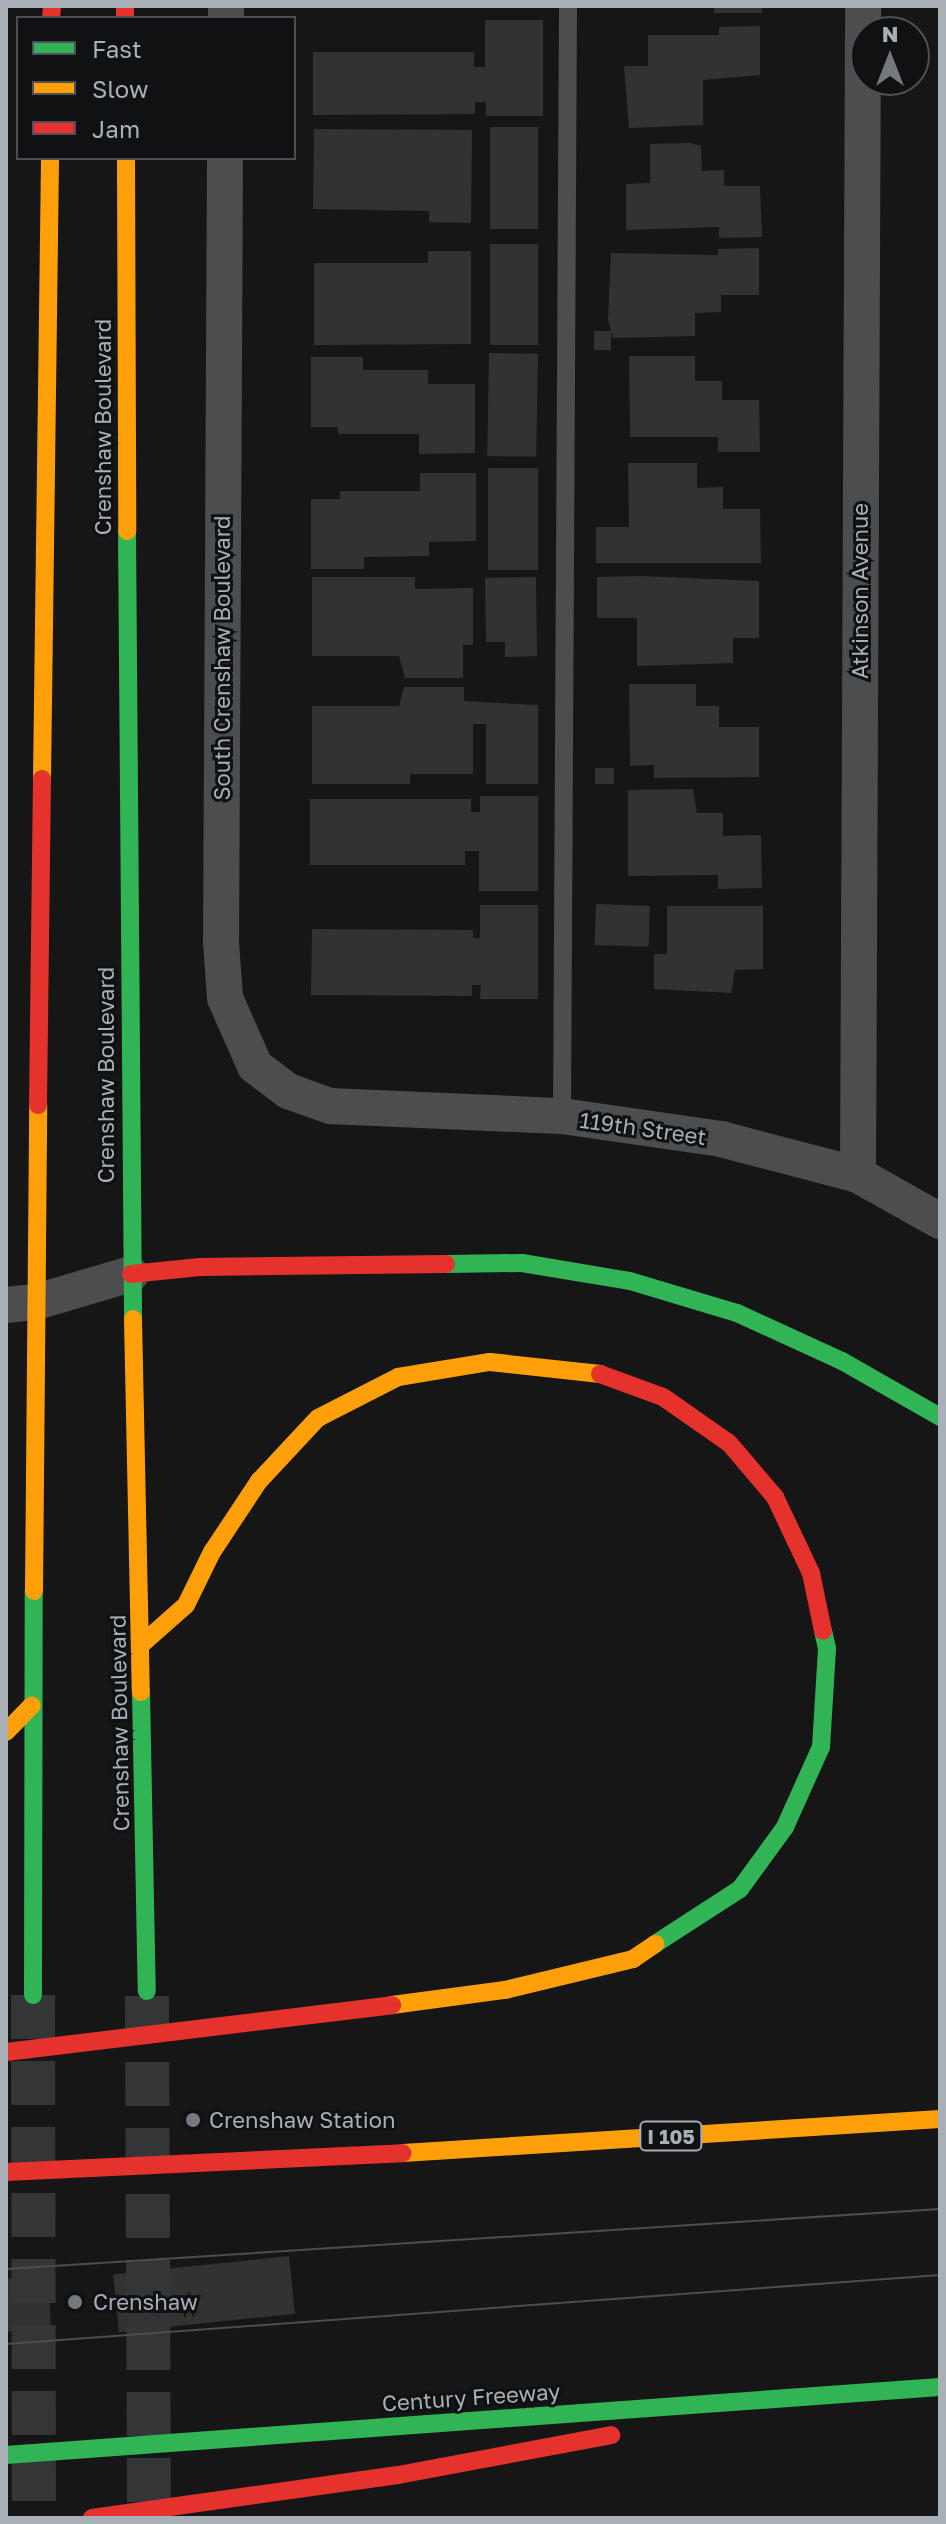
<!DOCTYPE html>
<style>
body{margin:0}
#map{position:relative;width:946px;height:2524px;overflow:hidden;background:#161616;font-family:"Golos Text",sans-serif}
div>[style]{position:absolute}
.building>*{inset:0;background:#323233;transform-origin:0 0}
.primary-tunnel>*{height:44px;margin-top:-22px;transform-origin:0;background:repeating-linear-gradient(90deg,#333536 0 44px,transparent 0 66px)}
.lane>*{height:18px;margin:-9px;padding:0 9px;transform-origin:9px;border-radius:9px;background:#4b4d4f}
.street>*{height:36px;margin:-18px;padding:0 18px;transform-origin:18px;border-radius:18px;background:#4b4d4f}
.fast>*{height:18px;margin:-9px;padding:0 9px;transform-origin:9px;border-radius:9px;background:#30b455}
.slow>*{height:18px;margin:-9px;padding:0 9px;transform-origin:9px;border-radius:9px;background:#ff9f0a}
.jam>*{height:18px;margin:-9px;padding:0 9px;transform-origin:9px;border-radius:9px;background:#e5322d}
.tram>*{height:2px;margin:-1px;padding:0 1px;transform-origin:1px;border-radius:1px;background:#4c4d4f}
.fast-bridge>*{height:18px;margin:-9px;padding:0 9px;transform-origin:9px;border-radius:9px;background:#30b455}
.jam-bridge>*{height:18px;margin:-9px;padding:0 9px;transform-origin:9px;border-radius:9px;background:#e5322d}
.dots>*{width:22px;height:22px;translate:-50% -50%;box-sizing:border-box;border:4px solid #101112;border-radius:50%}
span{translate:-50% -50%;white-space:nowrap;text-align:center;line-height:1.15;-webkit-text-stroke:6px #101112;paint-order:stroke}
.shield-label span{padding:2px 6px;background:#101112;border:2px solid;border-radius:6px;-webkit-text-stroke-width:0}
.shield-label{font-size:20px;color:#a8afb6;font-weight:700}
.street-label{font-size:22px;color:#a8afb6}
.poi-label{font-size:22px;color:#a8afb6}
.left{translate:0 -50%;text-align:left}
.frame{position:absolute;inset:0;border:8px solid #a8afb6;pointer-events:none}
.legend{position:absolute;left:16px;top:16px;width:280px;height:144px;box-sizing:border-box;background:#101112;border:2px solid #4d5054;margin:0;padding:10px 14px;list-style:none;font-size:24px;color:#a8afb6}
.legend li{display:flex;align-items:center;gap:16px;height:40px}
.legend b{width:40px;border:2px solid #4d5054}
.north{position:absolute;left:850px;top:16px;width:80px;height:80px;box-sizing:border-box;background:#101112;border:2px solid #4d5054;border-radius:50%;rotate:0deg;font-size:22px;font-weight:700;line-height:32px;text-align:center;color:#a8afb6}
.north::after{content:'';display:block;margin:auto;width:28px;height:36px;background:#75797e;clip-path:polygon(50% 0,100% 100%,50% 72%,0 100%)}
</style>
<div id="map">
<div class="building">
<i style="left:714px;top:6px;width:48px;height:7px"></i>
<i style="clip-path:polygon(485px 20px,543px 20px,543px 116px,486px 116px,486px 102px,475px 102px,475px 114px,313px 115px,313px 52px,474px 52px,474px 67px,485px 67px)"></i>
<i style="clip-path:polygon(760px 26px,760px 75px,703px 80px,703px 125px,629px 128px,624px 66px,648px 66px,648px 35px,719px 35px,719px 27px)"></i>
<i style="left:490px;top:127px;width:48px;height:102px"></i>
<i style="clip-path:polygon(314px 129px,472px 130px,471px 223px,429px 222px,429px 211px,313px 209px)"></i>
<i style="clip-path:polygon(690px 143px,701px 146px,702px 171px,724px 170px,724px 186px,760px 186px,762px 237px,719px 238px,719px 227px,626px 230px,626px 184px,650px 183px,650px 144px)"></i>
<i style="left:490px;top:244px;width:48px;height:101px"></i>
<i style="clip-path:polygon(759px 248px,759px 295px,721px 295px,721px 312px,695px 313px,695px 336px,613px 338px,608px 320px,611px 253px,718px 255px,718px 249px)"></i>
<i style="clip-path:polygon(428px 251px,471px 251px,471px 344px,314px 345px,314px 263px,428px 263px)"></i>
<i style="left:594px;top:331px;width:17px;height:19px"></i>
<i style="left:489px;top:353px;width:49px;height:103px;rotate:1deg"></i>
<i style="clip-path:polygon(629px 356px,695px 356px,695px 381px,722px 381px,722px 400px,759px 400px,760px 452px,718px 452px,718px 437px,630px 437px)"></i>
<i style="clip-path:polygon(311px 357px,363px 357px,363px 370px,428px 370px,428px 384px,475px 384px,475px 453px,419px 454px,419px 434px,338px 434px,338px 427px,311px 427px)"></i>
<i style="clip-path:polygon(628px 463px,697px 463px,697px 488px,723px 487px,723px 509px,760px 509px,761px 563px,596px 563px,596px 527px,629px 527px)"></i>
<i style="left:488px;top:468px;width:50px;height:102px"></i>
<i style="clip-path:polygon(420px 473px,476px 473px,476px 541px,429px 542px,429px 556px,364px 557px,364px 569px,311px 569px,311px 499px,340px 499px,340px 491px,420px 491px)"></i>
<i style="clip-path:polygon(641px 576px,759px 581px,759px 638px,733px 638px,733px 663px,637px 666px,637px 618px,597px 618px,597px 577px)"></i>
<i style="clip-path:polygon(312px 577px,415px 577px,415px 589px,473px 588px,473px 645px,463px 645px,463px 678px,405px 678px,399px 656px,312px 656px)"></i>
<i style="clip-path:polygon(536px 577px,537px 656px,505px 657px,505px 642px,486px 642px,485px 578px)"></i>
<i style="clip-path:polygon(629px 684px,696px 684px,696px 706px,719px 706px,719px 727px,759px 727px,759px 777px,654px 778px,654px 765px,630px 766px)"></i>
<i style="clip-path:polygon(404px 687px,464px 687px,464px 701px,538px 705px,538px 784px,486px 784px,486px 724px,473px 724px,473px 774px,410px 774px,410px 784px,312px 784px,312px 706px,399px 706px)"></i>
<i style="left:595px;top:768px;width:19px;height:16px"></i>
<i style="clip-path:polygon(693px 789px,697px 813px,723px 813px,723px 836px,761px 835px,762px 888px,718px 889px,718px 875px,628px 876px,628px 790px)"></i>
<i style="clip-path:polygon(480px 796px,538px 796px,538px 891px,479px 891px,479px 851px,465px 851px,465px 865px,310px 865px,310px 799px,471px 799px,471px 812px,480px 812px)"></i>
<i style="left:596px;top:904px;width:54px;height:41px;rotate:2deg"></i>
<i style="clip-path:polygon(480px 905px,538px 905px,538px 999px,480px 999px,481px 985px,472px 985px,472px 996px,311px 995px,312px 929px,473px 930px,473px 938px,480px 938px)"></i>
<i style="clip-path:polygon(667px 906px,763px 906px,763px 969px,735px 970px,731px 993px,654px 989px,654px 954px,667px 954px)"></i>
<i style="left:289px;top:2256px;width:58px;height:177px;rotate:84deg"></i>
<i style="left:49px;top:2277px;width:53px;height:43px;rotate:88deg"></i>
</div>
<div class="primary-tunnel">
<i style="left:33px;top:1995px;width:523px;rotate:89.89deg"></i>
<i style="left:147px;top:1996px;width:522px;rotate:89.78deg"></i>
</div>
<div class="lane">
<i style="left:562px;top:1116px;width:1110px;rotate:-89.69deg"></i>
</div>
<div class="street">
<i style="left:226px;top:18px;width:12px;rotate:-90deg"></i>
<i style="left:225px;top:158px;width:784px;rotate:90.29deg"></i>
<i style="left:221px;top:942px;width:56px;rotate:85.9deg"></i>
<i style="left:225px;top:998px;width:74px;rotate:66.2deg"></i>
<i style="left:255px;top:1066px;width:41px;rotate:37.1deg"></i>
<i style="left:288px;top:1091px;width:45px;rotate:19.7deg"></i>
<i style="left:330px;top:1106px;width:232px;rotate:2.5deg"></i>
<i style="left:562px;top:1116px;width:161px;rotate:8.2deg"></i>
<i style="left:721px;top:1139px;width:142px;rotate:14.7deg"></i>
<i style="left:858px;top:1175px;width:94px;rotate:29.3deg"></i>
<i style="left:858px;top:1175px;width:1169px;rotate:-89.75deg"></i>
<i style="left:6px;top:1305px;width:30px;rotate:-6deg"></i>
<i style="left:36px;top:1302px;width:99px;rotate:-16.4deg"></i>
</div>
<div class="fast">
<i style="left:127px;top:531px;width:788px;rotate:89.56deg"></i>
<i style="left:446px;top:1264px;width:76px;rotate:-0.8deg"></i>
<i style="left:522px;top:1263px;width:109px;rotate:9.5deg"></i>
<i style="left:630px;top:1281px;width:112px;rotate:16.7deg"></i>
<i style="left:737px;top:1313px;width:115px;rotate:24.6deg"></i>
<i style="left:842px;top:1361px;width:113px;rotate:29.7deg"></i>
<i style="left:141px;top:1692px;width:299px;rotate:88.9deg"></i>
<i style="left:655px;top:1944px;width:101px;rotate:-32.9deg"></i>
<i style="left:740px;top:1889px;width:77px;rotate:-54deg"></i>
<i style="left:785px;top:1827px;width:88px;rotate:-65.8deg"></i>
<i style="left:821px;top:1747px;width:99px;rotate:-86.5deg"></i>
<i style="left:827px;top:1648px;width:17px;rotate:-103deg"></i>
<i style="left:33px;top:1995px;width:404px;rotate:-89.9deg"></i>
<i style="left:414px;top:2425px;width:527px;rotate:-4.13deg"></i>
</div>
<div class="slow">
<i style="left:126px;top:158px;width:373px;rotate:89.8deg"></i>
<i style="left:42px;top:779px;width:621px;rotate:-89.26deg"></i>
<i style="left:133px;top:1319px;width:373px;rotate:88.8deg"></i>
<i style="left:34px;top:1591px;width:486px;rotate:-89.5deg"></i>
<i style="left:143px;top:1643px;width:57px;rotate:-41.5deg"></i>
<i style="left:186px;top:1605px;width:59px;rotate:-63.9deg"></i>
<i style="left:212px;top:1552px;width:85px;rotate:-56.5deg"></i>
<i style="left:259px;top:1481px;width:86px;rotate:-46.9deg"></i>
<i style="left:318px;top:1418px;width:90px;rotate:-27.1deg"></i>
<i style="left:398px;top:1377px;width:93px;rotate:-9.3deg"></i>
<i style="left:490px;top:1362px;width:111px;rotate:6.2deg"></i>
<i style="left:6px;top:1732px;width:37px;rotate:-46deg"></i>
<i style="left:392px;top:2005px;width:114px;rotate:-7.6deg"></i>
<i style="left:505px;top:1990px;width:132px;rotate:-13.6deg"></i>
<i style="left:633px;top:1959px;width:27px;rotate:-34deg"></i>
<i style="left:403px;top:2153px;width:538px;rotate:-3.62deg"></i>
</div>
<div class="jam">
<i style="left:125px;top:6px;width:12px;rotate:90deg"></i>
<i style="left:51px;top:18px;width:12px;rotate:-85deg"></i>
<i style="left:38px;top:1105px;width:326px;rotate:-89.3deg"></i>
<i style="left:131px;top:1274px;width:69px;rotate:-5.8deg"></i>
<i style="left:200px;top:1267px;width:246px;rotate:-0.7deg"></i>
<i style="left:600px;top:1374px;width:67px;rotate:20.1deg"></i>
<i style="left:663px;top:1397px;width:80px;rotate:34.9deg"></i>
<i style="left:729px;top:1443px;width:71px;rotate:49.6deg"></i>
<i style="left:775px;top:1497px;width:84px;rotate:64.7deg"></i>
<i style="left:811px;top:1573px;width:59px;rotate:78.3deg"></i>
<i style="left:398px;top:2475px;width:217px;rotate:-10.6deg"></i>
</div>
<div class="tram">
<i style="left:6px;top:2269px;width:936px;rotate:-3.68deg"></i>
<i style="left:6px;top:2344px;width:937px;rotate:-4.23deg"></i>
</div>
<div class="fast-bridge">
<i style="left:6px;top:2455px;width:409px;rotate:-4.2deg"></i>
</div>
<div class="jam-bridge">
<i style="left:6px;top:2052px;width:389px;rotate:-6.9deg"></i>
<i style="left:6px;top:2172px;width:397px;rotate:-2.7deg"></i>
<i style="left:92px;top:2518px;width:309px;rotate:-8deg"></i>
</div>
<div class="dots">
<i style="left:193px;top:2120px;background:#75797e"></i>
<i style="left:75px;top:2302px;background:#75797e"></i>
</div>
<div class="shield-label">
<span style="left:671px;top:2136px">I 105</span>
</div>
<div class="street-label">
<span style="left:103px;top:427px;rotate:-90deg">Crenshaw Boulevard</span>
<span style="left:860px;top:591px;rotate:-90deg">Atkinson Avenue</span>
<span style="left:222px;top:658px;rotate:-90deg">South Crenshaw Boulevard</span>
<span style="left:106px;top:1075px;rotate:-90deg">Crenshaw Boulevard</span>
<span style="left:643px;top:1128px;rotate:8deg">119th Street</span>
<span style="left:119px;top:1723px;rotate:-91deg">Crenshaw Boulevard</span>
<span style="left:471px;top:2397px;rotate:-4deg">Century Freeway</span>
</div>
<div class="poi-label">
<span class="left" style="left:209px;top:2120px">Crenshaw Station</span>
<span class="left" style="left:93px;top:2302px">Crenshaw</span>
</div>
<div class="frame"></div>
<ul class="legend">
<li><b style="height:10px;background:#30b455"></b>Fast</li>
<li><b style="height:10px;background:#ff9f0a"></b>Slow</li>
<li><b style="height:10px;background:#e5322d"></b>Jam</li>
</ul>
<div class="north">N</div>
</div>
